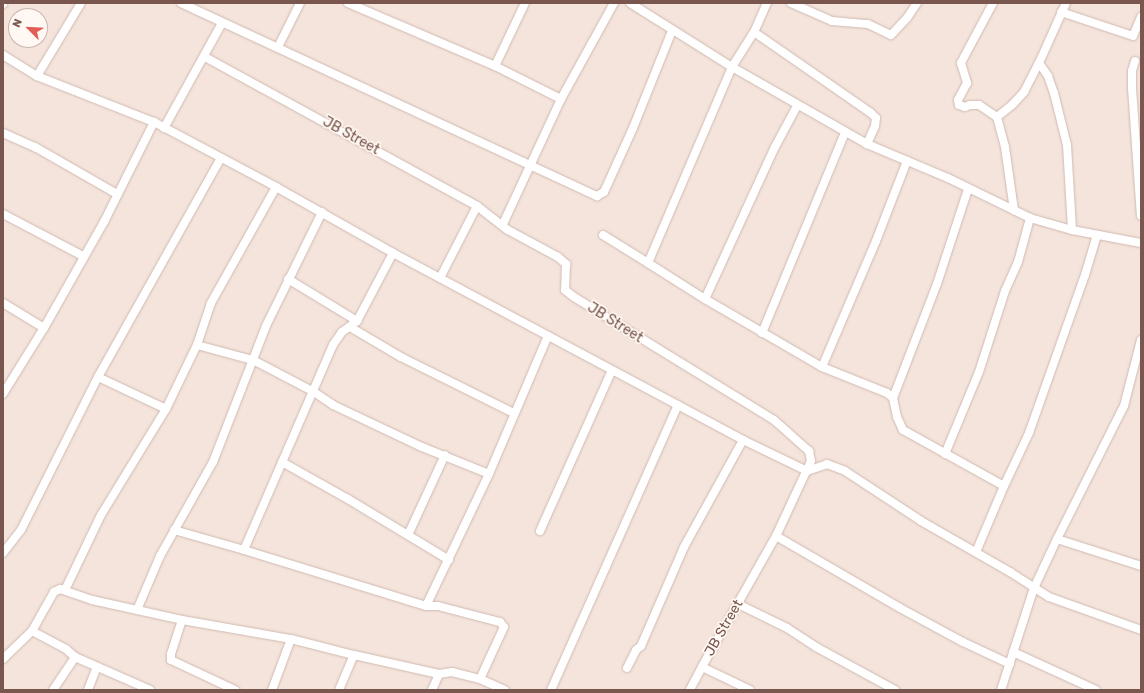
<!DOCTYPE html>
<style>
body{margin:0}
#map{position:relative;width:1144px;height:693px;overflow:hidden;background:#fdf3ec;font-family:Rubik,sans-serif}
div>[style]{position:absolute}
.residential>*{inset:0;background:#f4e4db}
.roads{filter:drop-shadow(0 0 1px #d0b9b1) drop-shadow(0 0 1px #d0b9b1)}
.minor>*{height:8px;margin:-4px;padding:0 4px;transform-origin:4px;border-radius:4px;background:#fff}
span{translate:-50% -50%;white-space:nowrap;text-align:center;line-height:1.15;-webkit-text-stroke:3.5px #fff8f3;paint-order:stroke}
.street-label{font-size:14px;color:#79564e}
.frame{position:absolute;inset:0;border:4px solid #79564e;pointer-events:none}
.north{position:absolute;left:8px;top:8px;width:40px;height:40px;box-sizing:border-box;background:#fff8f3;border:1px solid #c9b7b1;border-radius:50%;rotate:294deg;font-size:11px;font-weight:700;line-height:16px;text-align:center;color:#79564e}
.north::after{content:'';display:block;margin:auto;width:14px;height:18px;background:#e35b55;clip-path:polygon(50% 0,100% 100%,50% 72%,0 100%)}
</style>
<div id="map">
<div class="residential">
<i style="clip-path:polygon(evenodd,3px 3px,1141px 3px,1141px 690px,3px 690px,3px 3px,16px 16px,40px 16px,40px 40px,16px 40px,16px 16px)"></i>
</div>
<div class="roads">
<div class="minor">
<i style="left:181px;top:3px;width:459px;rotate:24.9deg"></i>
<i style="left:597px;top:196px;width:8px;rotate:-30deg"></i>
<i style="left:604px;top:192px;width:70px;rotate:-65.6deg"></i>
<i style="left:633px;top:128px;width:105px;rotate:-68.1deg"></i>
<i style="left:348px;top:3px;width:160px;rotate:23.2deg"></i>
<i style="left:495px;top:66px;width:74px;rotate:26.6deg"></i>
<i style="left:630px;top:3px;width:120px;rotate:32.1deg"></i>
<i style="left:732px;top:67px;width:155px;rotate:29.7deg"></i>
<i style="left:867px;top:144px;width:88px;rotate:22.8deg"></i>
<i style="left:948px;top:178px;width:91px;rotate:26deg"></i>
<i style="left:1030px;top:218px;width:44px;rotate:15.9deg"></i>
<i style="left:1072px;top:230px;width:70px;rotate:10.7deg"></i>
<i style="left:767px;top:3px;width:32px;rotate:114deg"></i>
<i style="left:754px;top:32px;width:41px;rotate:122.2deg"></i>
<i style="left:732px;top:67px;width:213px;rotate:113.2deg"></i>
<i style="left:648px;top:263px;width:67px;rotate:32.3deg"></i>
<i style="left:705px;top:299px;width:135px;rotate:30.2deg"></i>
<i style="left:822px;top:367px;width:70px;rotate:21.8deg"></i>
<i style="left:887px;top:393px;width:8px;rotate:40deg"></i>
<i style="left:893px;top:398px;width:19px;rotate:78deg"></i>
<i style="left:897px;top:417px;width:14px;rotate:65deg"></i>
<i style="left:903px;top:430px;width:115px;rotate:29deg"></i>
<i style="left:791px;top:3px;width:45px;rotate:23.7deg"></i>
<i style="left:832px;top:21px;width:36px;rotate:5deg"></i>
<i style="left:868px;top:24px;width:25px;rotate:26deg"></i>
<i style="left:891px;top:35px;width:23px;rotate:-47deg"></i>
<i style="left:907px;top:18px;width:18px;rotate:-56deg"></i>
<i style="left:993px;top:3px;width:68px;rotate:118.1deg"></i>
<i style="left:961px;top:63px;width:21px;rotate:73deg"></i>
<i style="left:967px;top:83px;width:19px;rotate:118deg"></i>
<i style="left:958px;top:100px;width:5px;rotate:79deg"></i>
<i style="left:959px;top:105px;width:6px;rotate:18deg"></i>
<i style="left:965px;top:107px;width:5px;rotate:-22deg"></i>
<i style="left:970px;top:105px;width:9px"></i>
<i style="left:979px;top:105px;width:22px;rotate:34deg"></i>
<i style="left:997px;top:117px;width:19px;rotate:-39deg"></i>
<i style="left:1012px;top:105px;width:18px;rotate:-47deg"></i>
<i style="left:1024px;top:92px;width:33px;rotate:-63deg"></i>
<i style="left:1066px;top:3px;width:66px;rotate:114.2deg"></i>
<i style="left:1039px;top:63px;width:16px;rotate:55deg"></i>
<i style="left:1048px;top:76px;width:18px;rotate:71deg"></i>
<i style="left:1054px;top:93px;width:54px;rotate:76deg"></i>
<i style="left:1067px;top:145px;width:85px;rotate:86.6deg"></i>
<i style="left:3px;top:4px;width:1px;rotate:-90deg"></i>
<i style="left:1061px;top:12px;width:76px;rotate:18.4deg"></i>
<i style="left:1133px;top:36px;width:21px;rotate:-67deg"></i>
<i style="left:754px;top:32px;width:142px;rotate:34.7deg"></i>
<i style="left:871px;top:113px;width:7px;rotate:45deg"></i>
<i style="left:876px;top:118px;width:8px;rotate:97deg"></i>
<i style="left:875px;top:126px;width:20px;rotate:114deg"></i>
<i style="left:278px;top:47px;width:49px;rotate:-63.4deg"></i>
<i style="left:3px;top:55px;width:40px;rotate:32deg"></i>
<i style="left:37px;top:76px;width:126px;rotate:21.5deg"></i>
<i style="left:154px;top:122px;width:138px;rotate:28deg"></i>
<i style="left:276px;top:187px;width:134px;rotate:29.4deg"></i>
<i style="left:393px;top:253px;width:397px;rotate:28.1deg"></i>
<i style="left:743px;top:440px;width:71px;rotate:25.8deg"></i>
<i style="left:807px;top:471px;width:21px;rotate:-19deg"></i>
<i style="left:827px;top:464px;width:19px;rotate:21deg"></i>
<i style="left:845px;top:471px;width:91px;rotate:33.3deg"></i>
<i style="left:921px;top:521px;width:103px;rotate:29.8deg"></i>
<i style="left:1010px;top:572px;width:46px;rotate:32.7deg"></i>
<i style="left:1049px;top:597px;width:98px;rotate:19.7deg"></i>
<i style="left:205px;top:57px;width:310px;rotate:28.7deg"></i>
<i style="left:477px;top:206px;width:39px;rotate:38deg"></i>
<i style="left:508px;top:230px;width:57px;rotate:28.4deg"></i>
<i style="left:558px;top:257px;width:11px;rotate:41deg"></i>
<i style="left:566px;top:264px;width:26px;rotate:92deg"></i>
<i style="left:565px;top:290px;width:11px;rotate:38deg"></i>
<i style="left:574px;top:297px;width:235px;rotate:31.6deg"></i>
<i style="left:774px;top:420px;width:47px;rotate:41.5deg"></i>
<i style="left:809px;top:451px;width:10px;rotate:79deg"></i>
<i style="left:811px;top:461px;width:83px;rotate:115deg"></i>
<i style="left:776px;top:536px;width:150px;rotate:119.5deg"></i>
<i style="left:702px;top:667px;width:26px;rotate:118deg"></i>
<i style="left:1135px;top:61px;width:10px;rotate:107deg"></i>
<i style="left:1132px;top:71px;width:17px;rotate:90deg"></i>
<i style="left:1132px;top:88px;width:128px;rotate:86deg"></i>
<i style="left:495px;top:66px;width:70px;rotate:-64.5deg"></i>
<i style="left:37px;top:76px;width:85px;rotate:-58.9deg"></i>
<i style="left:997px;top:117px;width:31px;rotate:75deg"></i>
<i style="left:1005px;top:147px;width:64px;rotate:81.9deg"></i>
<i style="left:164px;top:128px;width:120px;rotate:-61.1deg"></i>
<i style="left:3px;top:133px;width:35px;rotate:24deg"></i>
<i style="left:35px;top:147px;width:95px;rotate:29.8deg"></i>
<i style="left:3px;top:214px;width:90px;rotate:27.7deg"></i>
<i style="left:503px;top:224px;width:138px;rotate:-65.1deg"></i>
<i style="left:561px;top:99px;width:110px;rotate:-61.1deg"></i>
<i style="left:603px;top:235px;width:53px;rotate:31.9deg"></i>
<i style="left:393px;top:253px;width:77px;rotate:117.9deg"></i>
<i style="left:357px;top:321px;width:19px;rotate:144deg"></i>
<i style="left:342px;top:332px;width:16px;rotate:125deg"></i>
<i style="left:333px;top:345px;width:223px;rotate:113.5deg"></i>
<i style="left:244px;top:550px;width:190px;rotate:17.1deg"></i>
<i style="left:426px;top:606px;width:12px"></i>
<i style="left:438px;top:606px;width:64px;rotate:14.5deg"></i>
<i style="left:500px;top:622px;width:6px;rotate:51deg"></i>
<i style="left:504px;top:627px;width:57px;rotate:114.8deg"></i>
<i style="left:440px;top:278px;width:81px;rotate:-62.8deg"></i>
<i style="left:288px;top:279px;width:81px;rotate:31.3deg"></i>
<i style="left:705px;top:299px;width:167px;rotate:-65.3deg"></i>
<i style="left:775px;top:147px;width:47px;rotate:-61.8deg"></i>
<i style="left:3px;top:303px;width:48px;rotate:31.4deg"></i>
<i style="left:350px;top:327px;width:59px;rotate:30.5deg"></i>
<i style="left:401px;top:357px;width:126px;rotate:26.4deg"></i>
<i style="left:762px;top:333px;width:217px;rotate:-67.5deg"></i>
<i style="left:197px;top:345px;width:58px;rotate:15deg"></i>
<i style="left:253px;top:360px;width:69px;rotate:27.7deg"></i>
<i style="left:314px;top:392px;width:23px;rotate:34deg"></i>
<i style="left:333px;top:405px;width:98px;rotate:25.3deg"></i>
<i style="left:422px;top:447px;width:72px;rotate:21.9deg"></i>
<i style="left:822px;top:367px;width:137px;rotate:-66.8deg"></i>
<i style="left:876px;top:241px;width:86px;rotate:-68.8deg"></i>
<i style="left:98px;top:377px;width:75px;rotate:25.2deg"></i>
<i style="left:3px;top:394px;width:78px;rotate:-58.2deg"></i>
<i style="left:44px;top:328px;width:122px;rotate:-60.5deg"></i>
<i style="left:104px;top:222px;width:112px;rotate:-63.4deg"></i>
<i style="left:893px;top:398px;width:122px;rotate:-68.9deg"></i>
<i style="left:937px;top:284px;width:100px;rotate:-71.9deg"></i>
<i style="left:945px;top:454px;width:89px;rotate:-67.5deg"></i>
<i style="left:979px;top:372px;width:85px;rotate:-72.2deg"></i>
<i style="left:1005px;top:291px;width:32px;rotate:-66deg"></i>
<i style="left:1018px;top:262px;width:46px;rotate:-74.7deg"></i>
<i style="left:282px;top:462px;width:76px;rotate:29.3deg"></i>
<i style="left:348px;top:499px;width:118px;rotate:31.1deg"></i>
<i style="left:174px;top:530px;width:73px;rotate:15.9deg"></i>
<i style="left:540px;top:531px;width:176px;rotate:-65.9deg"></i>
<i style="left:408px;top:535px;width:88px;rotate:-65.2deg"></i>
<i style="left:776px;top:536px;width:143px;rotate:30.1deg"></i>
<i style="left:900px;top:608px;width:72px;rotate:28.4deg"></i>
<i style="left:963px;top:642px;width:52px;rotate:25.1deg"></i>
<i style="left:1057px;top:539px;width:88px;rotate:17.8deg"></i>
<i style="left:976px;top:552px;width:72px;rotate:-67deg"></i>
<i style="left:1004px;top:486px;width:59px;rotate:-64.7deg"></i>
<i style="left:1029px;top:433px;width:168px;rotate:-70.5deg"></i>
<i style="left:1085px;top:275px;width:42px;rotate:-73.3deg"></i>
<i style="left:3px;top:553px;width:29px;rotate:-52deg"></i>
<i style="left:21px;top:530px;width:171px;rotate:-63.3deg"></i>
<i style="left:98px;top:377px;width:251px;rotate:-60.7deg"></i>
<i style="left:65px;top:590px;width:83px;rotate:-64.4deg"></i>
<i style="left:101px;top:515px;width:124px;rotate:-58.5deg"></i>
<i style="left:166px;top:409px;width:71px;rotate:-64.2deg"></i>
<i style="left:197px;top:345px;width:44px;rotate:-71.6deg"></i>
<i style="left:211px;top:303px;width:133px;rotate:-60.7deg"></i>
<i style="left:738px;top:604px;width:55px;rotate:26.1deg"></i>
<i style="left:787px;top:628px;width:35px;rotate:33deg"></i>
<i style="left:816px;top:647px;width:90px;rotate:28.6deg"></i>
<i style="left:426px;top:606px;width:146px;rotate:-64.5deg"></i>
<i style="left:489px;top:474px;width:150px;rotate:-66.9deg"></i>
<i style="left:137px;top:610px;width:59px;rotate:-66.9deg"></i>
<i style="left:160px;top:556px;width:108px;rotate:-60.6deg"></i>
<i style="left:213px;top:462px;width:146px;rotate:-68.7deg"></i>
<i style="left:266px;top:326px;width:127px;rotate:-63.8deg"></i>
<i style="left:182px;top:620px;width:36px;rotate:108deg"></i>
<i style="left:171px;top:654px;width:6px;rotate:90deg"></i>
<i style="left:171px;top:660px;width:71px;rotate:25.1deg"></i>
<i style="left:32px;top:631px;width:38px;rotate:28deg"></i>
<i style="left:66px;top:649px;width:12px;rotate:42deg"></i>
<i style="left:75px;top:657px;width:82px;rotate:23.7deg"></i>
<i style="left:1013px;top:652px;width:91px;rotate:24.6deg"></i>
<i style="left:3px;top:659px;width:40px;rotate:-44deg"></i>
<i style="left:32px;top:631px;width:45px;rotate:-60.6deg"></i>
<i style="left:54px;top:592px;width:7px;rotate:-27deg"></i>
<i style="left:60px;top:589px;width:34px;rotate:19deg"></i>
<i style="left:92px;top:600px;width:92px;rotate:12.5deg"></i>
<i style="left:182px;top:620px;width:111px;rotate:9.9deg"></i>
<i style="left:291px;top:639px;width:65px;rotate:14.3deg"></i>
<i style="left:354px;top:655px;width:87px;rotate:12.6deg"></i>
<i style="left:439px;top:674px;width:13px;rotate:-9deg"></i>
<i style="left:452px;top:672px;width:29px;rotate:14deg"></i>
<i style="left:480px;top:679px;width:27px;rotate:24deg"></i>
<i style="left:702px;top:667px;width:53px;rotate:25.6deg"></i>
<i style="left:627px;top:668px;width:20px;rotate:-63deg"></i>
<i style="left:636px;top:650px;width:6px;rotate:-39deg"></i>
<i style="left:641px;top:646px;width:108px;rotate:-66.5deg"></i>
<i style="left:684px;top:547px;width:122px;rotate:-61.1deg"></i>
<i style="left:53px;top:690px;width:40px;rotate:-56deg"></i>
<i style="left:88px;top:690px;width:25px;rotate:-69deg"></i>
<i style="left:272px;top:690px;width:54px;rotate:-69.6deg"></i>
<i style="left:339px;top:690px;width:38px;rotate:-67deg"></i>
<i style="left:432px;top:690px;width:17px;rotate:-66deg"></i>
<i style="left:551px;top:690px;width:312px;rotate:-66deg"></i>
<i style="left:1001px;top:690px;width:107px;rotate:-72.1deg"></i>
<i style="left:1034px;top:588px;width:54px;rotate:-64.9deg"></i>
<i style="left:1057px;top:539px;width:149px;rotate:-63.3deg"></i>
<i style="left:1124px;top:406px;width:68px;rotate:-75.6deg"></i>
</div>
</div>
<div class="street-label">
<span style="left:351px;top:136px;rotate:29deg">JB Street</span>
<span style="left:615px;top:323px;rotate:32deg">JB Street</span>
<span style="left:724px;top:628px;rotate:-60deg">JB Street</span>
</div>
<div class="frame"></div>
<div class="north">N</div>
</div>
